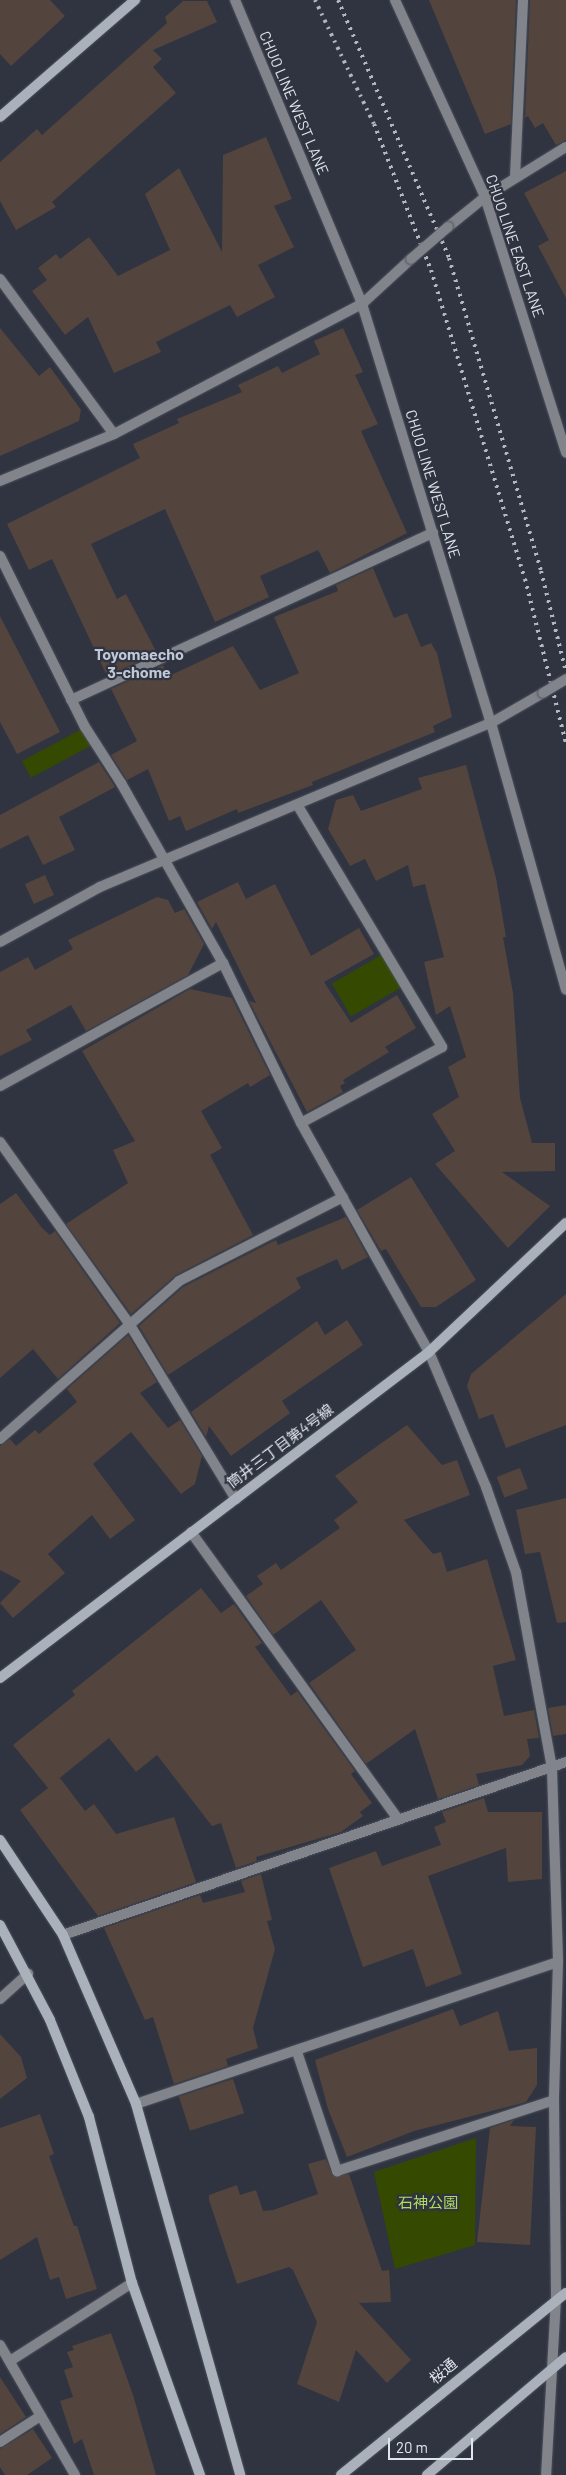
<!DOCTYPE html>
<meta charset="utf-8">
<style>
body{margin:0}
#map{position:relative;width:566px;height:2475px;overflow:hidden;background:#2f3440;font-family:Barlow,"Noto Sans JP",sans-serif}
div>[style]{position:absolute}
.green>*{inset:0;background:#354a00;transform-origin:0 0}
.building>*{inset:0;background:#53443e;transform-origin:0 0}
.roads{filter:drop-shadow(0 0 1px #4b505b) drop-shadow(0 0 1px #4b505b)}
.lane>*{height:10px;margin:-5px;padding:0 5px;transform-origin:5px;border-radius:5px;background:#81848a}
.street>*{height:10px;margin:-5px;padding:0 5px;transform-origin:5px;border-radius:5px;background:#81848a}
.secondary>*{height:10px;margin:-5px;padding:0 5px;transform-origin:5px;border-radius:5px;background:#abb1bb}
.rail>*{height:4px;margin-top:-2px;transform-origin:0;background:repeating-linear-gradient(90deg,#b3b7bf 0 2.5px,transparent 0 7.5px)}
.bridges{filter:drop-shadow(0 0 1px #4b505b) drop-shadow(0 0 1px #4b505b)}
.street-bridge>*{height:10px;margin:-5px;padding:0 5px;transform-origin:5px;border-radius:5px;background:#81848a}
span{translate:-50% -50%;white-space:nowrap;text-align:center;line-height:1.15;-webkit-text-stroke:4.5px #2f3440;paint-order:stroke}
.street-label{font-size:15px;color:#e0e4eb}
.park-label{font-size:15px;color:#b0db63}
.neighbourhood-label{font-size:16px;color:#c0c7d6;font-weight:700}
.scale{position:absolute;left:388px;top:2438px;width:85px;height:22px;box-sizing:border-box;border:2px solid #e0e4eb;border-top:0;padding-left:6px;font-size:15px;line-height:18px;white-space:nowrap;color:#e0e4eb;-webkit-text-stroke:4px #2f3440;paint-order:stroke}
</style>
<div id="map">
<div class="green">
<i style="left:82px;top:729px;width:19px;height:68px;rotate:62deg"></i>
<i style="left:383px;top:954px;width:38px;height:59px;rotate:60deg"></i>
<i style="clip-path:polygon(476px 2138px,475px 2245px,395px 2269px,374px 2172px)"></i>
</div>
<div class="building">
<i style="clip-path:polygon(0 0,50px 0,65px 16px,11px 66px,0 54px)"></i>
<i style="clip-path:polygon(429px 0,516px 0,511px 124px,485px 134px)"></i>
<i style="clip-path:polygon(530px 0,566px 0,566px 140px,556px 145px,543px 123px,535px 128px,528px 116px,525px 118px)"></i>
<i style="clip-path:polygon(183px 1px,207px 1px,217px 22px,153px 50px,162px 59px,153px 67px,176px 93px,52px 202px,56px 207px,16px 230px,0 201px,0 162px,37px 129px,42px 135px,167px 23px,165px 17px)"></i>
<i style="clip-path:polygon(266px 137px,292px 199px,274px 206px,294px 247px,258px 265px,275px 297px,237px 317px,230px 305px,156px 342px,161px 352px,114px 373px,88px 317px,65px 335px,32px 291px,47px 280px,38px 268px,56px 254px,60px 259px,89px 237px,118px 276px,170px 250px,145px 194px,179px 168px,222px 252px,223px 155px)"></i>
<i style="clip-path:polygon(566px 171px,566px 298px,538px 246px,549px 240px,524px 193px)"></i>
<i style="clip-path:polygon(0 328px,39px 376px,50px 367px,81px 410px,79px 421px,0 456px)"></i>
<i style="clip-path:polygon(343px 328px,363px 372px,355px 375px,378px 424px,361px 431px,407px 533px,330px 573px,318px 550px,260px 576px,269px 597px,215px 622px,165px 509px,91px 544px,117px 599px,126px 594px,157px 653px,107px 676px,52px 559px,29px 570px,7px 524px,140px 458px,133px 444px,179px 423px,177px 419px,242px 392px,238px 385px,278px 366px,282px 373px,320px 354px,314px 341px)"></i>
<i style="clip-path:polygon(373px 568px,394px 618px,407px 613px,421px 647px,431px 643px,437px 653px,452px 717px,433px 726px,435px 732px,312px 782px,313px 785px,238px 813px,237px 809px,186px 831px,180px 816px,169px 821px,148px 769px,127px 780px,111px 755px,137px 741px,111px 689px,163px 665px,169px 676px,233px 646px,260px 690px,299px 673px,274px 617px,338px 591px,336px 585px)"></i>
<i style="clip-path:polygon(0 616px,60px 732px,17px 754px,0 722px)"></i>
<i style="clip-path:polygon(99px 762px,115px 787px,59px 817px,75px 850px,43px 865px,28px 835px,0 849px,0 815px)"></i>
<i style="clip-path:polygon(466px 765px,496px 878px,506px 937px,503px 937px,513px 993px,520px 1098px,532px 1143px,555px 1143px,555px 1171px,502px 1172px,550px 1206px,508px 1248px,435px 1164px,455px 1151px,432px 1114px,459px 1097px,448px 1067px,466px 1057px,450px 1006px,436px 1015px,424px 962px,444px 957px,425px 884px,413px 887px,408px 865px,376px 881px,365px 859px,350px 866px,328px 829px,336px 800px,353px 795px,361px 811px,422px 789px,418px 778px)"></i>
<i style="left:45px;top:875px;width:22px;height:22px;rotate:66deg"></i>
<i style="clip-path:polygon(238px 882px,246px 899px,275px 884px,311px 956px,359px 928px,374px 954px,324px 982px,351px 1023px,397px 995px,416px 1028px,385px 1047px,389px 1052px,343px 1080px,345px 1083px,340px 1086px,343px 1092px,307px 1112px,249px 1001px,256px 1003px,216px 922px,212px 929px,197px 902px)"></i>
<i style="clip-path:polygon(157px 897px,168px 900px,175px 913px,184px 909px,204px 944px,188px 975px,86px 1031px,71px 1005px,26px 1030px,32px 1040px,0 1056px,0 972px,28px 957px,35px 970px,73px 949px,68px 940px)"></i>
<i style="clip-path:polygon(190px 989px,232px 998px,270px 1075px,250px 1087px,248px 1083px,201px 1111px,222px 1148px,210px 1155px,253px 1235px,176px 1275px,131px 1314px,66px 1224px,128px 1183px,113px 1150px,135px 1141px,82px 1051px)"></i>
<i style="clip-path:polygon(411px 1177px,476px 1280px,436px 1307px,421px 1307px,386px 1249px,381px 1251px,357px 1210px)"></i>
<i style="clip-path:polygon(16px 1193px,42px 1228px,50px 1235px,55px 1231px,120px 1323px,58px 1379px,33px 1349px,0 1378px,0 1204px)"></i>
<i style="clip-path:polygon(346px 1217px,368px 1257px,342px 1270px,337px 1259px,296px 1278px,301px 1288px,168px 1375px,139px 1326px,183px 1287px,276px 1240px,278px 1245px)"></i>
<i style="clip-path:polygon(566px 1294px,566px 1425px,506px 1448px,493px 1414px,479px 1419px,467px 1386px,471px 1374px)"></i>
<i style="clip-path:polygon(347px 1320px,363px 1345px,282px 1401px,290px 1413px,231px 1456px,209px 1426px,206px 1437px,191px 1412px,317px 1321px,325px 1335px)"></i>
<i style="clip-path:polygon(128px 1335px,157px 1382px,140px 1393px,168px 1428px,180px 1420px,202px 1456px,195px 1484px,181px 1494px,131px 1432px,93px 1464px,135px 1520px,110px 1539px,92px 1515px,48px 1554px,65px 1573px,13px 1618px,0 1603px,21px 1581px,0 1570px,0 1446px,10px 1439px,16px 1446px,35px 1430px,39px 1434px,77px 1402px,67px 1389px)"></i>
<i style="clip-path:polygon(407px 1425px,442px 1465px,457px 1460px,470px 1495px,404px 1520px,433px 1554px,441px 1552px,447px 1572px,487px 1559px,516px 1660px,493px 1666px,504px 1716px,534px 1710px,539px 1738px,527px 1739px,530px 1756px,522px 1765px,476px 1774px,479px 1785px,438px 1799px,415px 1729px,366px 1764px,309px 1683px,356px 1650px,321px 1600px,273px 1635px,246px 1596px,263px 1584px,257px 1576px,276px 1563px,281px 1570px,340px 1528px,334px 1520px,358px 1502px,335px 1476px)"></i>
<i style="left:520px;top:1468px;width:22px;height:25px;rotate:69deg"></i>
<i style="clip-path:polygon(566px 1498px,566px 1622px,557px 1623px,540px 1552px,525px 1554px,516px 1510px)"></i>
<i style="clip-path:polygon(201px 1588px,221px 1613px,234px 1604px,262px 1643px,255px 1647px,291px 1696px,297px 1691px,355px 1771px,351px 1774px,372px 1803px,360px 1812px,363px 1816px,341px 1832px,256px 1857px,257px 1861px,236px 1868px,221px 1823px,212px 1826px,157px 1755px,136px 1772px,109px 1738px,56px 1781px,60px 1778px,85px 1811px,94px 1804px,116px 1834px,174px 1817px,196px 1882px,98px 1916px,20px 1810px,48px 1788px,13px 1745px,75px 1695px,72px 1691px)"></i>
<i style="clip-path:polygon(566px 1705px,566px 1734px,553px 1736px,548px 1708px)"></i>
<i style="clip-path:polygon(484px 1798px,488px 1812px,542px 1812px,542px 1879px,508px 1882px,506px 1848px,428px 1876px,462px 1974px,426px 1987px,413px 1949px,363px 1967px,329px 1868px,376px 1851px,382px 1866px,441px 1845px,434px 1827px,446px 1822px,442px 1812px)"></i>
<i style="clip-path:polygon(261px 1874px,272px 1920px,267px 1921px,275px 1949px,253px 2028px,258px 2048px,226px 2059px,228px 2066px,174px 2084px,153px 2017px,145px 2020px,104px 1928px,200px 1895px,203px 1903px,245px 1892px,241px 1881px)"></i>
<i style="clip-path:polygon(453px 2009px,460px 2026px,498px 2011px,509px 2051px,537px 2048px,537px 2085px,526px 2102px,414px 2131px,347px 2157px,328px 2109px,315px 2060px)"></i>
<i style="clip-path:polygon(0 2034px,21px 2057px,27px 2078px,0 2099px)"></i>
<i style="left:233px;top:2079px;width:36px;height:57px;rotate:72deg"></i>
<i style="clip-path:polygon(40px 2114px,54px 2154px,49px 2156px,74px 2226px,77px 2226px,97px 2289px,66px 2299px,59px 2277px,50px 2280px,37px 2237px,0 2260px,0 2128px)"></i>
<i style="clip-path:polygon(514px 2120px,510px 2126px,536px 2127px,530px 2245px,477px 2242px,490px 2128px)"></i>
<i style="clip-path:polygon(326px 2159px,333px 2176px,349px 2174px,382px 2271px,389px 2270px,391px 2302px,359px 2303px,411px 2360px,387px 2383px,356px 2350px,339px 2402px,297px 2384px,317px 2322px,293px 2270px,289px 2267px,237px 2284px,209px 2200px,209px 2195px,237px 2185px,240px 2195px,256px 2190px,263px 2211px,273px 2210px,318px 2194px,308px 2164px)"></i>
<i style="clip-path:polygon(111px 2333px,133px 2395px,156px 2475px,94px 2475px,82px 2439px,74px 2444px,60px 2401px,73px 2397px,64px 2370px,73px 2367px,67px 2352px,74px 2350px,72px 2346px)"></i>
<i style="clip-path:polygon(0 2377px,26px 2417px,0 2434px)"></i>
<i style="clip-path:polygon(33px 2429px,52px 2458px,27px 2475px,5px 2475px,0 2467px,0 2449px)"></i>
</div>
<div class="roads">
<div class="lane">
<i style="left:297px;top:2052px;width:126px;rotate:71.4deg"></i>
<i style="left:337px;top:2171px;width:228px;rotate:-18.1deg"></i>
</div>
<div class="street">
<i style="left:235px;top:0;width:329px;rotate:67.3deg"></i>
<i style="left:362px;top:304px;width:438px;rotate:72.9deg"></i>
<i style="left:491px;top:723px;width:277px;rotate:74.3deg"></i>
<i style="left:395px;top:0;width:217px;rotate:65.4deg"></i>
<i style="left:485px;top:197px;width:268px;rotate:72.4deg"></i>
<i style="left:515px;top:177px;width:177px;rotate:-87.4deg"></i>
<i style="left:448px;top:227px;width:48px;rotate:-39deg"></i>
<i style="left:485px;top:197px;width:95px;rotate:-31.7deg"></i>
<i style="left:0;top:279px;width:192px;rotate:53.7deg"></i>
<i style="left:0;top:481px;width:123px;rotate:-22.4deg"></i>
<i style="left:114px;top:434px;width:280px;rotate:-27.7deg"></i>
<i style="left:362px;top:304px;width:67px;rotate:-42.6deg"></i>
<i style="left:0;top:556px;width:191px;rotate:63.6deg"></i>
<i style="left:85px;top:727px;width:67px;rotate:57.3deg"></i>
<i style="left:121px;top:783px;width:207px;rotate:60.5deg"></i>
<i style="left:223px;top:963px;width:178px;rotate:64deg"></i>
<i style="left:301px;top:1123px;width:262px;rotate:60.8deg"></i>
<i style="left:429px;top:1352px;width:147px;rotate:67.1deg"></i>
<i style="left:486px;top:1487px;width:90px;rotate:70.6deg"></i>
<i style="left:516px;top:1572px;width:200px;rotate:79.6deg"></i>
<i style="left:552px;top:1769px;width:193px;rotate:88.2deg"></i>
<i style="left:558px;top:1962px;width:138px;rotate:91.7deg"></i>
<i style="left:554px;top:2100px;width:198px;rotate:89.4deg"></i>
<i style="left:556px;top:2298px;width:177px;rotate:93.2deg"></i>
<i style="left:71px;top:700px;width:399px;rotate:-24.8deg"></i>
<i style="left:298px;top:806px;width:281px;rotate:59.1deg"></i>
<i style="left:442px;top:1047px;width:160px;rotate:151.7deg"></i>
<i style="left:0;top:942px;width:114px;rotate:-28.8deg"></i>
<i style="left:100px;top:887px;width:424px;rotate:-22.8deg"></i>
<i style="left:491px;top:723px;width:60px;rotate:-30deg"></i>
<i style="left:0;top:1086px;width:255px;rotate:-28.9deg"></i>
<i style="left:0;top:1142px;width:224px;rotate:54.6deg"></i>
<i style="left:130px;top:1325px;width:204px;rotate:58.7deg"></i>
<i style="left:0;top:1439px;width:239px;rotate:-41.4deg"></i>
<i style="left:179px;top:1281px;width:184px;rotate:-27.1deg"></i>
<i style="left:191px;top:1532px;width:352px;rotate:54.2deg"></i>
<i style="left:63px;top:1935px;width:532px;rotate:-18.98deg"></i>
<i style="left:0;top:1999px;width:38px;rotate:-42deg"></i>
<i style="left:136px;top:2104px;width:445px;rotate:-18.6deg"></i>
<i style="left:0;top:2345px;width:150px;rotate:60deg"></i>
<i style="left:10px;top:2361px;width:145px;rotate:-32.6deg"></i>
<i style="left:0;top:2442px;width:46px;rotate:-32.7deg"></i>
</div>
<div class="secondary">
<i style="left:0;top:117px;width:179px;rotate:-40.9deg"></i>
<i style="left:0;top:1678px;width:539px;rotate:-37.23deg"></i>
<i style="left:429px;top:1352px;width:188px;rotate:-43.3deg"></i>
<i style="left:0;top:1840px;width:114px;rotate:56.4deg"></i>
<i style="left:63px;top:1935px;width:184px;rotate:66.6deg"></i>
<i style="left:136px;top:2104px;width:385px;rotate:74.3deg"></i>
<i style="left:0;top:1925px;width:107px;rotate:62.2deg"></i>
<i style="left:50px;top:2020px;width:105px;rotate:68.1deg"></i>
<i style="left:89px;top:2117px;width:171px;rotate:75.5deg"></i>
<i style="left:132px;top:2283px;width:204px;rotate:70.5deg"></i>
<i style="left:341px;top:2475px;width:289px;rotate:-39deg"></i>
<i style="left:427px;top:2475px;width:182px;rotate:-40.3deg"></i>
</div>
</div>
<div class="rail">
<i style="left:315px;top:0;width:137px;rotate:64.6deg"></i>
<i style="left:374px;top:124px;width:157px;rotate:68.7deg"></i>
<i style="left:431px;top:270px;width:323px;rotate:73.1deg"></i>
<i style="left:525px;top:579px;width:170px;rotate:76deg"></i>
<i style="left:338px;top:0;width:281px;rotate:66.7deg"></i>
<i style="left:449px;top:258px;width:326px;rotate:73.6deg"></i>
<i style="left:541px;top:571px;width:104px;rotate:76.1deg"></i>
</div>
<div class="bridges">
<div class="street-bridge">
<i style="left:411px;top:259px;width:49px;rotate:-40.9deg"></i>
<i style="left:543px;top:693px;width:27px;rotate:-31deg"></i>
</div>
</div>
<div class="street-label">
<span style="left:294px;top:103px;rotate:67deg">CHUO LINE WEST LANE</span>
<span style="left:515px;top:246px;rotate:71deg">CHUO LINE EAST LANE</span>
<span style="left:433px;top:484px;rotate:73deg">CHUO LINE WEST LANE</span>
<span style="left:280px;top:1446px;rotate:-37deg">筒井三丁目第4号線</span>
<span style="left:443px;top:2371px;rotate:-40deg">桜通</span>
</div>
<div class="park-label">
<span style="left:428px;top:2203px">石神公園</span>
</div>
<div class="neighbourhood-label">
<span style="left:139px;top:663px">Toyomaecho<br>3-chome</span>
</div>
<div class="scale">20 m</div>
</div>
